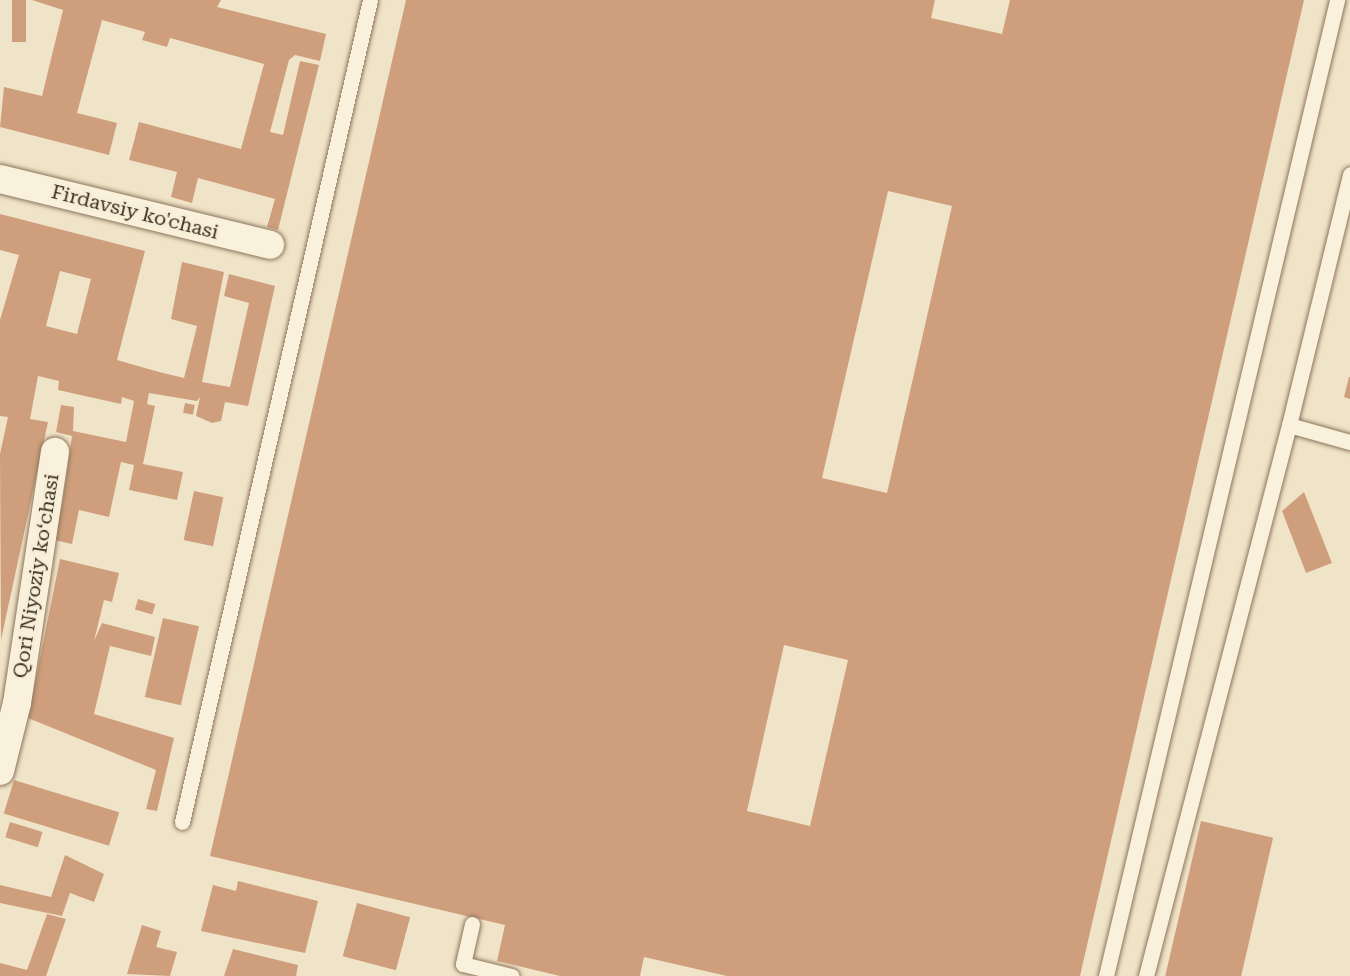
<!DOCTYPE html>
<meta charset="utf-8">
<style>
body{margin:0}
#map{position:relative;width:1350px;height:976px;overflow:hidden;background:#f0e4c8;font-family:"Roboto Serif",serif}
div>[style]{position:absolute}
.building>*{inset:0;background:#cf9f7d;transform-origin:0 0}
.roads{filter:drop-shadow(0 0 2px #8d765c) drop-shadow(0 0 2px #8d765c)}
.service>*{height:15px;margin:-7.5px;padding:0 7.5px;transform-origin:7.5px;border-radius:7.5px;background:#faf1dc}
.minor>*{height:28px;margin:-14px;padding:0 14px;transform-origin:14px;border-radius:14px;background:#faf1dc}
span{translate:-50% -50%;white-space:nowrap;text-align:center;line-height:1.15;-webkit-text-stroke:6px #f7eed8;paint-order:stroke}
.street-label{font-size:20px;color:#3d2e20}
</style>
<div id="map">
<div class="building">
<i style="left:12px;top:0;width:14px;height:42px"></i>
<i style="clip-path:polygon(32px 0,221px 0,217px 7px,326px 34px,320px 61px,295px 55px,289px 60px,270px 132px,283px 135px,300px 61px,319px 65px,278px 230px,267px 227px,275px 199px,198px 178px,192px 203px,171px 197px,177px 172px,129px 160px,139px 122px,241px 149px,264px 64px,170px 38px,167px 47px,142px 40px,145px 32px,102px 20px,77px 113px,117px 123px,109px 155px,0 127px,4px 87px,42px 96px,63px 10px)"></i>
<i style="clip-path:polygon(evenodd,406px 0,935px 0,931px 18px,1002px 34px,1010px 0,1304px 0,1080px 976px,727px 976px,644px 957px,640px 976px,560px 976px,497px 961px,505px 925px,210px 856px,406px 0,888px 191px,952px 206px,887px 493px,822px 478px,888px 191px,406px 0,784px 645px,848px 660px,810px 826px,747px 811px,784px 645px)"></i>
<i style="clip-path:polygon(evenodd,0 214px,145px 251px,117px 360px,159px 372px,184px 378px,197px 326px,171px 319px,182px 262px,224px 272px,202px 382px,230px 387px,249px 303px,224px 296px,229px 274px,275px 286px,248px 406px,225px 402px,221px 421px,212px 423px,196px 416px,200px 397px,197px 401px,149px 393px,147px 404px,155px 406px,143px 464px,183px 472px,177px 500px,129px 490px,134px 465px,121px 462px,109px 517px,79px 510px,72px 544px,50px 539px,62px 506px,72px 436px,56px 432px,61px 405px,74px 407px,73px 431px,126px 442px,134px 401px,122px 397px,121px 404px,58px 390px,59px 381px,38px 376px,30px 419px,48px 422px,1px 640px,0 454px,8px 417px,0 416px,0 320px,19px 255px,0 250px,0 214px,60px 271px,91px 279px,77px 334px,46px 326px,60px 271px)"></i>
<i style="clip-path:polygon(1349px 377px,1350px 377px,1350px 399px,1344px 397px)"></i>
<i style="left:185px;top:403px;width:10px;height:10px;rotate:11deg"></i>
<i style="left:194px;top:491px;width:30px;height:50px;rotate:12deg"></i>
<i style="clip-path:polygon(1304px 492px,1332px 563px,1306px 573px,1282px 511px)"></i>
<i style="clip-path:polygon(60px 559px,119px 573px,112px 602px,104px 600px,94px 641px,102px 623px,155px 637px,151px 656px,110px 646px,94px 714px,174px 738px,157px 811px,146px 809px,156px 770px,28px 718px)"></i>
<i style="left:138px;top:599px;width:18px;height:11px;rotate:16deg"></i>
<i style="left:163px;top:618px;width:37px;height:81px;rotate:13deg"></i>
<i style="left:14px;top:780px;width:110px;height:35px;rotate:17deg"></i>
<i style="left:1201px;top:821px;width:74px;height:159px;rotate:13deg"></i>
<i style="left:10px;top:822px;width:34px;height:16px;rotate:17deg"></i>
<i style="clip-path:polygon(65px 855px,104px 874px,94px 902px,70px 893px,62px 916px,0 903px,0 885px,51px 897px)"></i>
<i style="clip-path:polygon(238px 881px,318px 901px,305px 953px,201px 931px,213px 885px,236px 891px)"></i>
<i style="left:357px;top:903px;width:55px;height:55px;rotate:15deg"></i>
<i style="clip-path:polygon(47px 914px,66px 919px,46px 976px,0 976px,0 963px,27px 970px)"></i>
<i style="clip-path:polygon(142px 925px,161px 931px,156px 947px,177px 952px,170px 976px,127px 974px)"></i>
<i style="clip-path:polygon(233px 949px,298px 965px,296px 976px,224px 976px)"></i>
</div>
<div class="roads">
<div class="service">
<i style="left:1289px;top:425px;width:258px;rotate:-76.3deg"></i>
<i style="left:182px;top:822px;width:843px;rotate:-77.12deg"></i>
<i style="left:472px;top:924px;width:41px;rotate:102.7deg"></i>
<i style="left:463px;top:964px;width:50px;rotate:13.8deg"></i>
<i style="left:1106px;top:976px;width:1003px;rotate:-76.68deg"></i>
<i style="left:1146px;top:976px;width:569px;rotate:-75.45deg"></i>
<i style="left:1289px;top:425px;width:63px;rotate:15.6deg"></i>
</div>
<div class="minor">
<i style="left:0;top:179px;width:278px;rotate:13.7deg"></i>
<i style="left:0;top:771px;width:70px;rotate:-76deg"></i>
<i style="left:17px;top:703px;width:254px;rotate:-81.4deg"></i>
</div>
</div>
<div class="street-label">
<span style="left:135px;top:212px;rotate:14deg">Firdavsiy ko'chasi</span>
<span style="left:36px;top:576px;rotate:-81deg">Qori Niyoziy koʻchasi</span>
</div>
</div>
